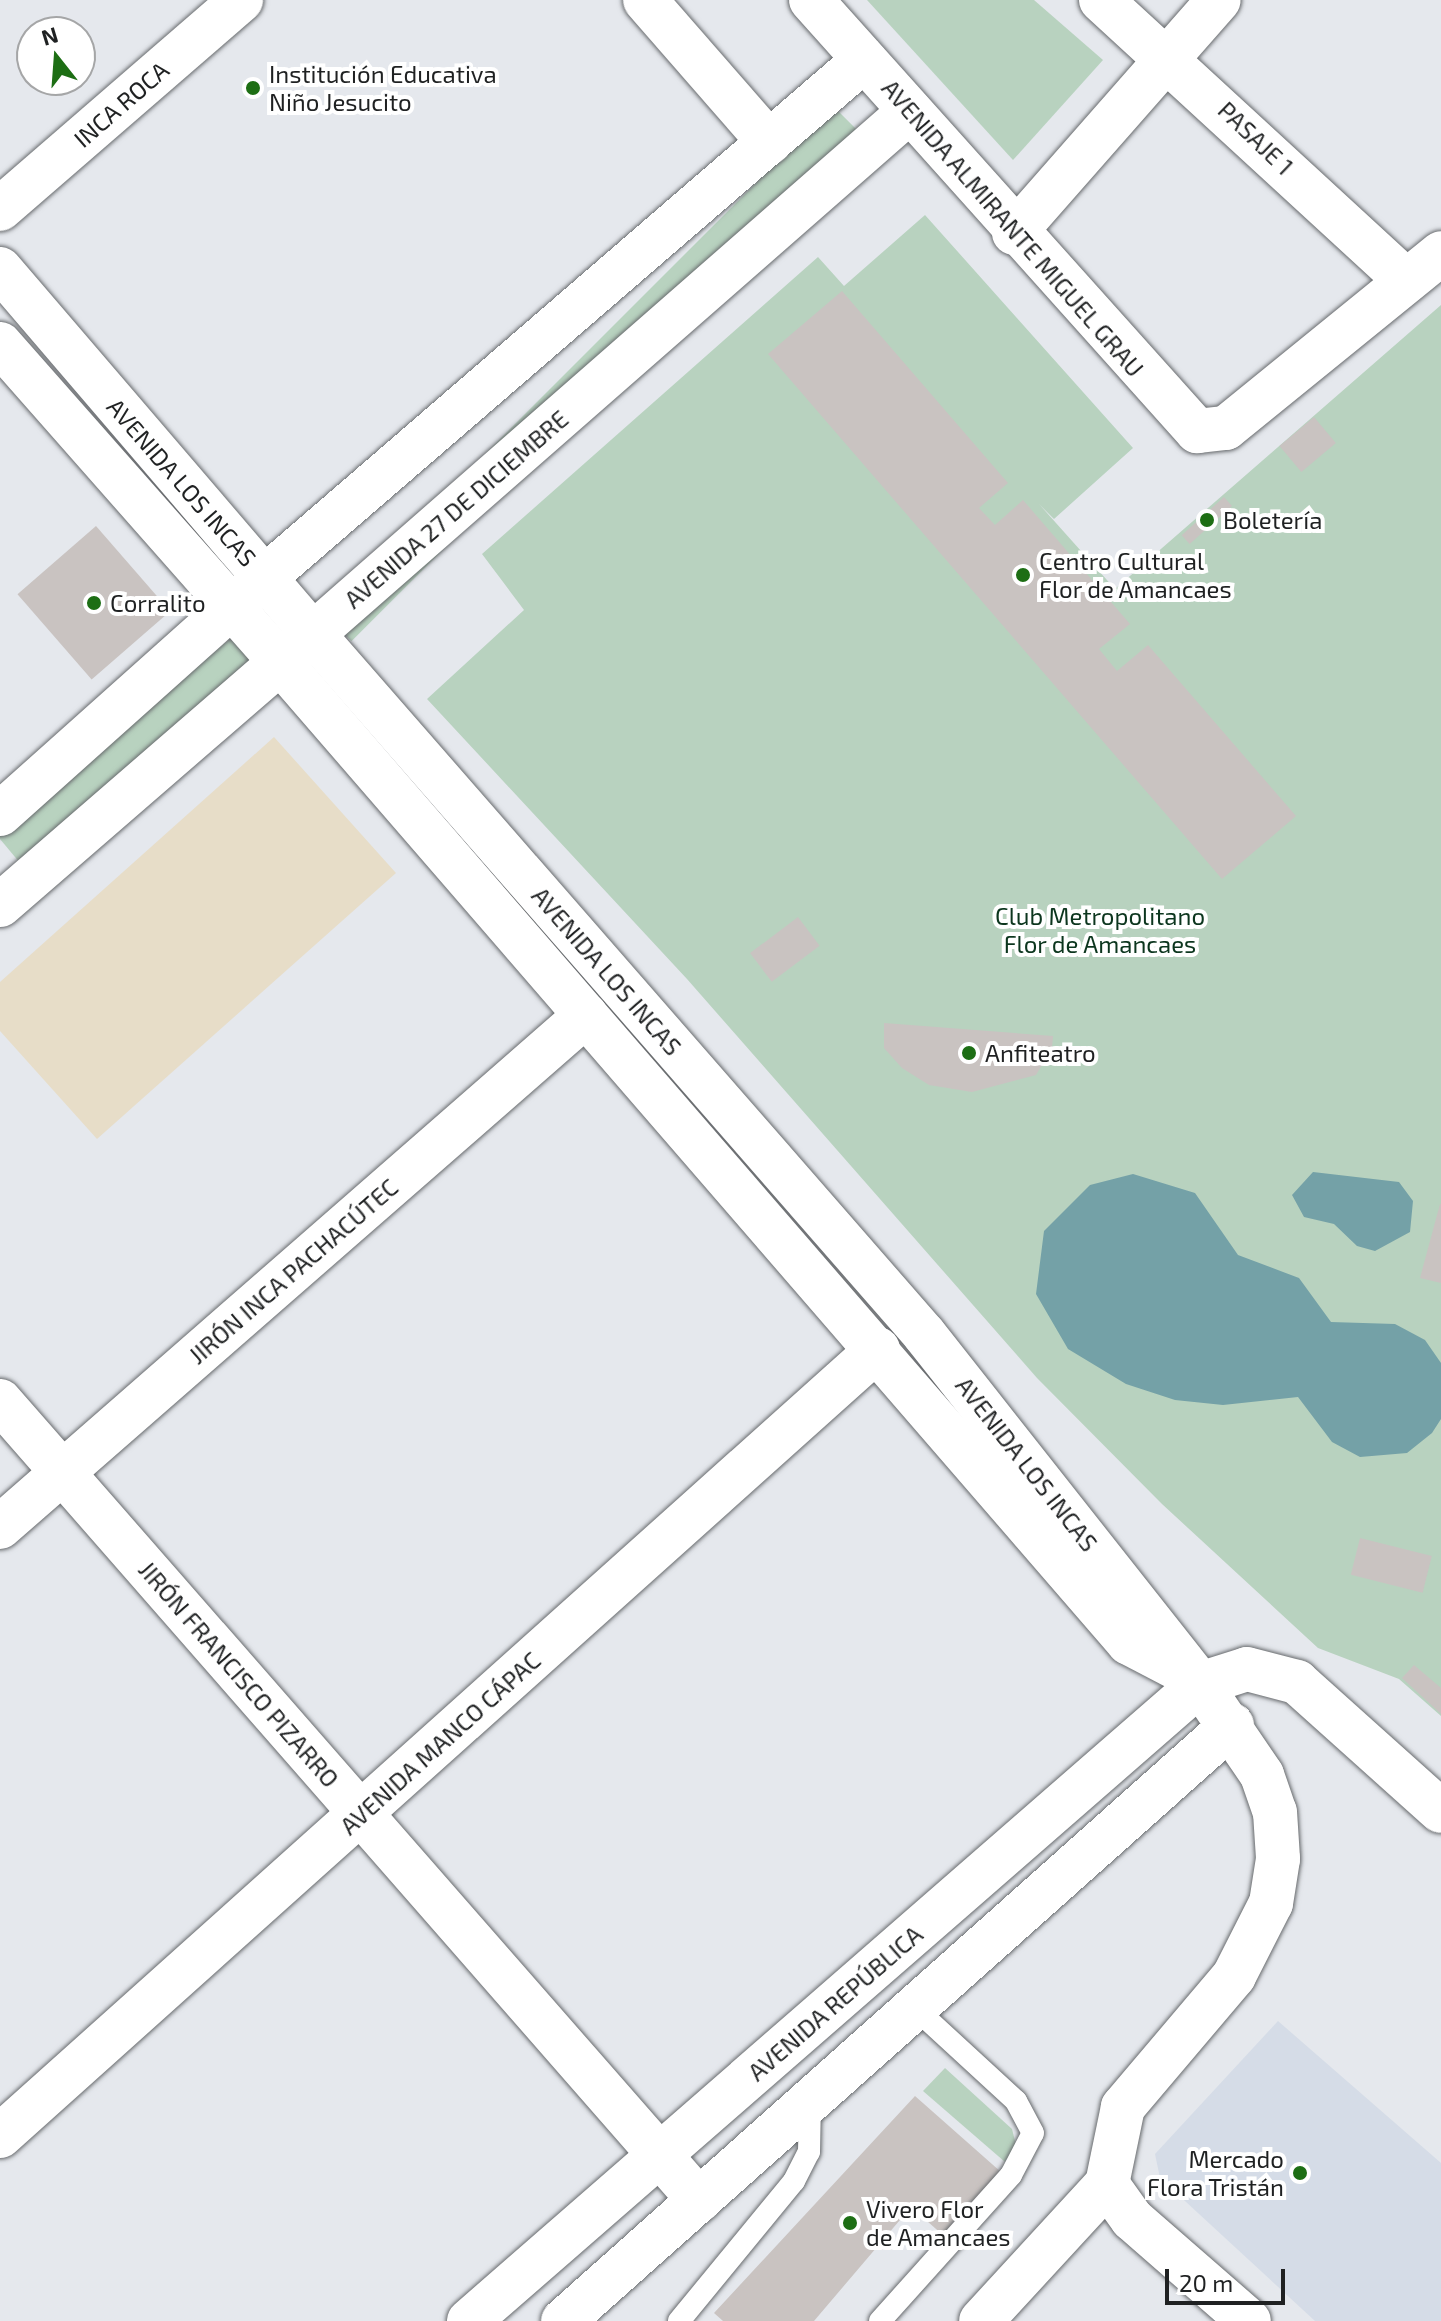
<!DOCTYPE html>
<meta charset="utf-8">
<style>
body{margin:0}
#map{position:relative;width:1441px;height:2321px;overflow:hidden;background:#e5e8ed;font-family:"Exo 2",sans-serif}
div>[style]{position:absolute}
.built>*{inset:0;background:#d5dce7}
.education>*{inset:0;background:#e7ddc8}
.green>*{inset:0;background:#b8d2bf;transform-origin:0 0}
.water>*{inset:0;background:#74a1a7}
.building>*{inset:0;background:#c9c3c1;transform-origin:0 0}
.roads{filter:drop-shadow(0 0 2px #676a6d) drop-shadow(0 0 2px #676a6d)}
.lane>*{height:22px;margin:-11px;padding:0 11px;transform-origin:11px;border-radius:11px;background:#fff}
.street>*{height:44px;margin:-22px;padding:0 22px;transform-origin:22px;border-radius:22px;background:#fff}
.secondary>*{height:44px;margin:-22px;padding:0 22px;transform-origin:22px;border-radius:22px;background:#fff}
.dots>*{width:22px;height:22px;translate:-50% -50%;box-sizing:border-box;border:4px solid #fff;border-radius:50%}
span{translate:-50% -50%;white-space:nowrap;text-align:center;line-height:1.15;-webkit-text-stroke:8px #fff;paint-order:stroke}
.poi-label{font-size:24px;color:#1f2122}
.left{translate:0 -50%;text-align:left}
.right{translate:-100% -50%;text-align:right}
.street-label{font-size:24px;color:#1f2122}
.park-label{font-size:24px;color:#0c361e}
.north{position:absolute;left:16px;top:16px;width:80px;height:80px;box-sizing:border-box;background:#fff;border:2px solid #a5a6a7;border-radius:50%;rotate:343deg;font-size:22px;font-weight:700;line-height:32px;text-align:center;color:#1f2122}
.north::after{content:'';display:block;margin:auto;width:28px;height:36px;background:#1d6e14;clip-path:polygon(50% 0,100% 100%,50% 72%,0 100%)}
.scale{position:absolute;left:1165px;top:2269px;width:120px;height:36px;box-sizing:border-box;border:4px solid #1f2122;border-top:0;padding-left:10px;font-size:24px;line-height:28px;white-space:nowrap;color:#1f2122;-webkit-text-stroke:6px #fff;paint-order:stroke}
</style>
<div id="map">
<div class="built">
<i style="clip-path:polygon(1278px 2021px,1441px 2163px,1441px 2321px,1315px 2321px,1160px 2178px,1155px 2154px)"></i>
</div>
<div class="education">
<i style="clip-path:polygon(274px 737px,396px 873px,97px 1139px,0 1031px,0 982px)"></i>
</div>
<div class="green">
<i style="clip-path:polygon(867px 0,1034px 0,1103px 60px,1013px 160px)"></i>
<i style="left:833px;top:106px;width:38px;height:719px;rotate:45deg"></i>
<i style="clip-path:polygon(925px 215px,1133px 448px,1054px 519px,1039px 504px,1115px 589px,1441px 305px,1441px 1716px,1399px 1679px,1318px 1648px,1162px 1504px,1037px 1378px,687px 979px,427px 699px,524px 610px,482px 554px,818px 257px,844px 286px)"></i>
<i style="left:237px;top:633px;width:34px;height:314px;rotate:50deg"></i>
<i style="clip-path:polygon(945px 2068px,1012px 2129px,1016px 2145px,1005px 2162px,923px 2091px)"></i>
</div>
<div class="water">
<i style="clip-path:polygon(1313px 1172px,1399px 1182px,1413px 1201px,1410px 1232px,1375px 1251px,1357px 1246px,1334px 1224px,1304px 1217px,1292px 1195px)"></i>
<i style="clip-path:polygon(1133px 1174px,1195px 1193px,1238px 1255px,1299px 1278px,1331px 1322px,1395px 1324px,1425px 1340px,1441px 1363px,1441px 1419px,1432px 1433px,1407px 1453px,1360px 1457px,1332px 1442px,1298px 1397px,1223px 1405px,1175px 1400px,1126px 1384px,1068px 1349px,1036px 1294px,1044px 1231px,1090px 1185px)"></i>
</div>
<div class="building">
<i style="clip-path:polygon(842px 291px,1008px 483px,979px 508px,995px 525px,1023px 500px,1130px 624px,1099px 649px,1117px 671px,1148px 645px,1296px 816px,1222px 879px,768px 354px)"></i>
<i style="left:1314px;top:417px;width:34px;height:45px;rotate:50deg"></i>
<i style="left:1224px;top:497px;width:12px;height:57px;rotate:48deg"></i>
<i style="left:96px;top:526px;width:113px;height:104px;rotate:49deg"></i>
<i style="left:798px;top:917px;width:36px;height:60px;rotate:53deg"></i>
<i style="clip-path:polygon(884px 1023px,1053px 1036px,1052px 1048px,1036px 1075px,972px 1092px,929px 1085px,902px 1068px,884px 1048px)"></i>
<i style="clip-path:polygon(1440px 1204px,1441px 1204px,1441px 1283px,1420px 1278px)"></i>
<i style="left:1360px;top:1538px;width:74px;height:38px;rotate:14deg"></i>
<i style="clip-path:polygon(1414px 1665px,1441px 1688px,1441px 1714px,1402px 1678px)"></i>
<i style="clip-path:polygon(915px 2096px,1001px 2172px,944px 2236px,911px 2207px,814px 2321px,723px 2321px,714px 2313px)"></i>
</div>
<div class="roads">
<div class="lane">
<i style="left:679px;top:2321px;width:181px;rotate:-50.6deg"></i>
<i style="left:794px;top:2181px;width:33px;rotate:-63deg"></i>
<i style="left:809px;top:2152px;width:52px;rotate:-88.9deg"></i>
<i style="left:880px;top:2321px;width:196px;rotate:-48.1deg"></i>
<i style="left:1011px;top:2175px;width:47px;rotate:-62.4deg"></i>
<i style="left:1033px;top:2133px;width:36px;rotate:-118deg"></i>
<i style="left:1016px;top:2101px;width:137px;rotate:-137.4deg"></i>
</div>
<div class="street">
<i style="left:645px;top:0;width:189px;rotate:48.9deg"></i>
<i style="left:811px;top:0;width:579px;rotate:48.15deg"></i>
<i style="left:1197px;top:431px;width:29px;rotate:-6deg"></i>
<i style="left:1226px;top:428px;width:277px;rotate:-39.1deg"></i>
<i style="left:1101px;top:0;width:415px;rotate:42.6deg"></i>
<i style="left:910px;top:111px;width:794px;rotate:138.78deg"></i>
<i style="left:313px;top:634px;width:929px;rotate:48.88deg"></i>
<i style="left:924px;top:1334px;width:446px;rotate:51.7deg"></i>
<i style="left:1200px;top:1684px;width:110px;rotate:55.7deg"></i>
<i style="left:1262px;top:1775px;width:39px;rotate:71deg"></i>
<i style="left:1275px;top:1812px;width:47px;rotate:86.3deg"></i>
<i style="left:1278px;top:1859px;width:45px;rotate:99deg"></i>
<i style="left:1271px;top:1903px;width:82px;rotate:116.9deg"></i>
<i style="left:1234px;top:1976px;width:172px;rotate:130.3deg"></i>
<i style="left:1123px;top:2107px;width:79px;rotate:101.7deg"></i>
<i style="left:1107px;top:2184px;width:186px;rotate:132.6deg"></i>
<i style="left:0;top:209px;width:319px;rotate:-40.9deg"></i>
<i style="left:1014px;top:233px;width:310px;rotate:-48.7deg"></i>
<i style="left:264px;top:578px;width:793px;rotate:-40.81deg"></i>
<i style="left:280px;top:662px;width:1297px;rotate:49.13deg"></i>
<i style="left:1129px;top:1643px;width:56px;rotate:27.5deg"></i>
<i style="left:0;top:1401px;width:1062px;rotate:48.82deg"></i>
<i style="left:0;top:1527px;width:778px;rotate:-41.14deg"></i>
<i style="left:0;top:2136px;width:1179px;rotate:-41.87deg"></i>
<i style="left:1107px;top:2184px;width:43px;rotate:54.5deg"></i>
<i style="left:1132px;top:2219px;width:155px;rotate:41.1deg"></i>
<i style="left:469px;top:2321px;width:970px;rotate:-41.07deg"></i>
<i style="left:1200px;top:1684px;width:49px;rotate:-17.7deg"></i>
<i style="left:1247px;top:1669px;width:52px;rotate:14.6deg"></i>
<i style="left:1297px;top:1682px;width:193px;rotate:41.9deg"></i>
<i style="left:563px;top:2321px;width:896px;rotate:-41.7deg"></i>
</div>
<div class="secondary">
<i style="left:0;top:269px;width:481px;rotate:49.4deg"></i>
<i style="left:313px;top:634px;width:414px;rotate:139.1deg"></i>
<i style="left:0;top:344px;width:424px;rotate:48.6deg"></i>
<i style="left:0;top:814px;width:339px;rotate:-41.8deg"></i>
</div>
</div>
<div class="dots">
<i style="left:253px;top:88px;background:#1d6e14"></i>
<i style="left:1207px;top:520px;background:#1d6e14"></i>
<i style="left:1023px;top:575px;background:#1d6e14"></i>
<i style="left:94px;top:603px;background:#1d6e14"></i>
<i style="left:969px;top:1053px;background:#1d6e14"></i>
<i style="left:1300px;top:2173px;background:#1d6e14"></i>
<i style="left:850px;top:2223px;background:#1d6e14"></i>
</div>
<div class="poi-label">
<span class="left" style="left:269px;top:88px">Institución Educativa<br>Niño Jesucito</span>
<span class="left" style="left:1223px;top:520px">Boletería</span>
<span class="left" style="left:1039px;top:575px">Centro Cultural<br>Flor de Amancaes</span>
<span class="left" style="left:110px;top:603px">Corralito</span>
<span class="left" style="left:985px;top:1053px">Anfiteatro</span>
<span class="right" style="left:1284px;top:2173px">Mercado<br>Flora Tristán</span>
<span class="left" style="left:866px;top:2223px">Vivero Flor<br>de Amancaes</span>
</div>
<div class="street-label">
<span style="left:121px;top:104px;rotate:-41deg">INCA ROCA</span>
<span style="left:1256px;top:138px;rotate:44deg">PASAJE 1</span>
<span style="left:1013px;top:228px;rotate:49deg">AVENIDA ALMIRANTE MIGUEL GRAU</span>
<span style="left:182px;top:482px;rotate:49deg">AVENIDA LOS INCAS</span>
<span style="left:456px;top:509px;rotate:-41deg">AVENIDA 27 DE DICIEMBRE</span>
<span style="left:607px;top:971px;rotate:49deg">AVENIDA LOS INCAS</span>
<span style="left:293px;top:1271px;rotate:-41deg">JIRÓN INCA PACHACÚTEC</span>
<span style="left:1027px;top:1464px;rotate:52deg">AVENIDA LOS INCAS</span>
<span style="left:239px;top:1674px;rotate:49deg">JIRÓN FRANCISCO PIZARRO</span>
<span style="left:440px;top:1743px;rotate:-42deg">AVENIDA MANCO CÁPAC</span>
<span style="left:835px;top:2003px;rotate:-41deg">AVENIDA REPÚBLICA</span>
</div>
<div class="park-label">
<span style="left:1100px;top:930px">Club Metropolitano<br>Flor de Amancaes</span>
</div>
<div class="north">N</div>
<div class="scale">20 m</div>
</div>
